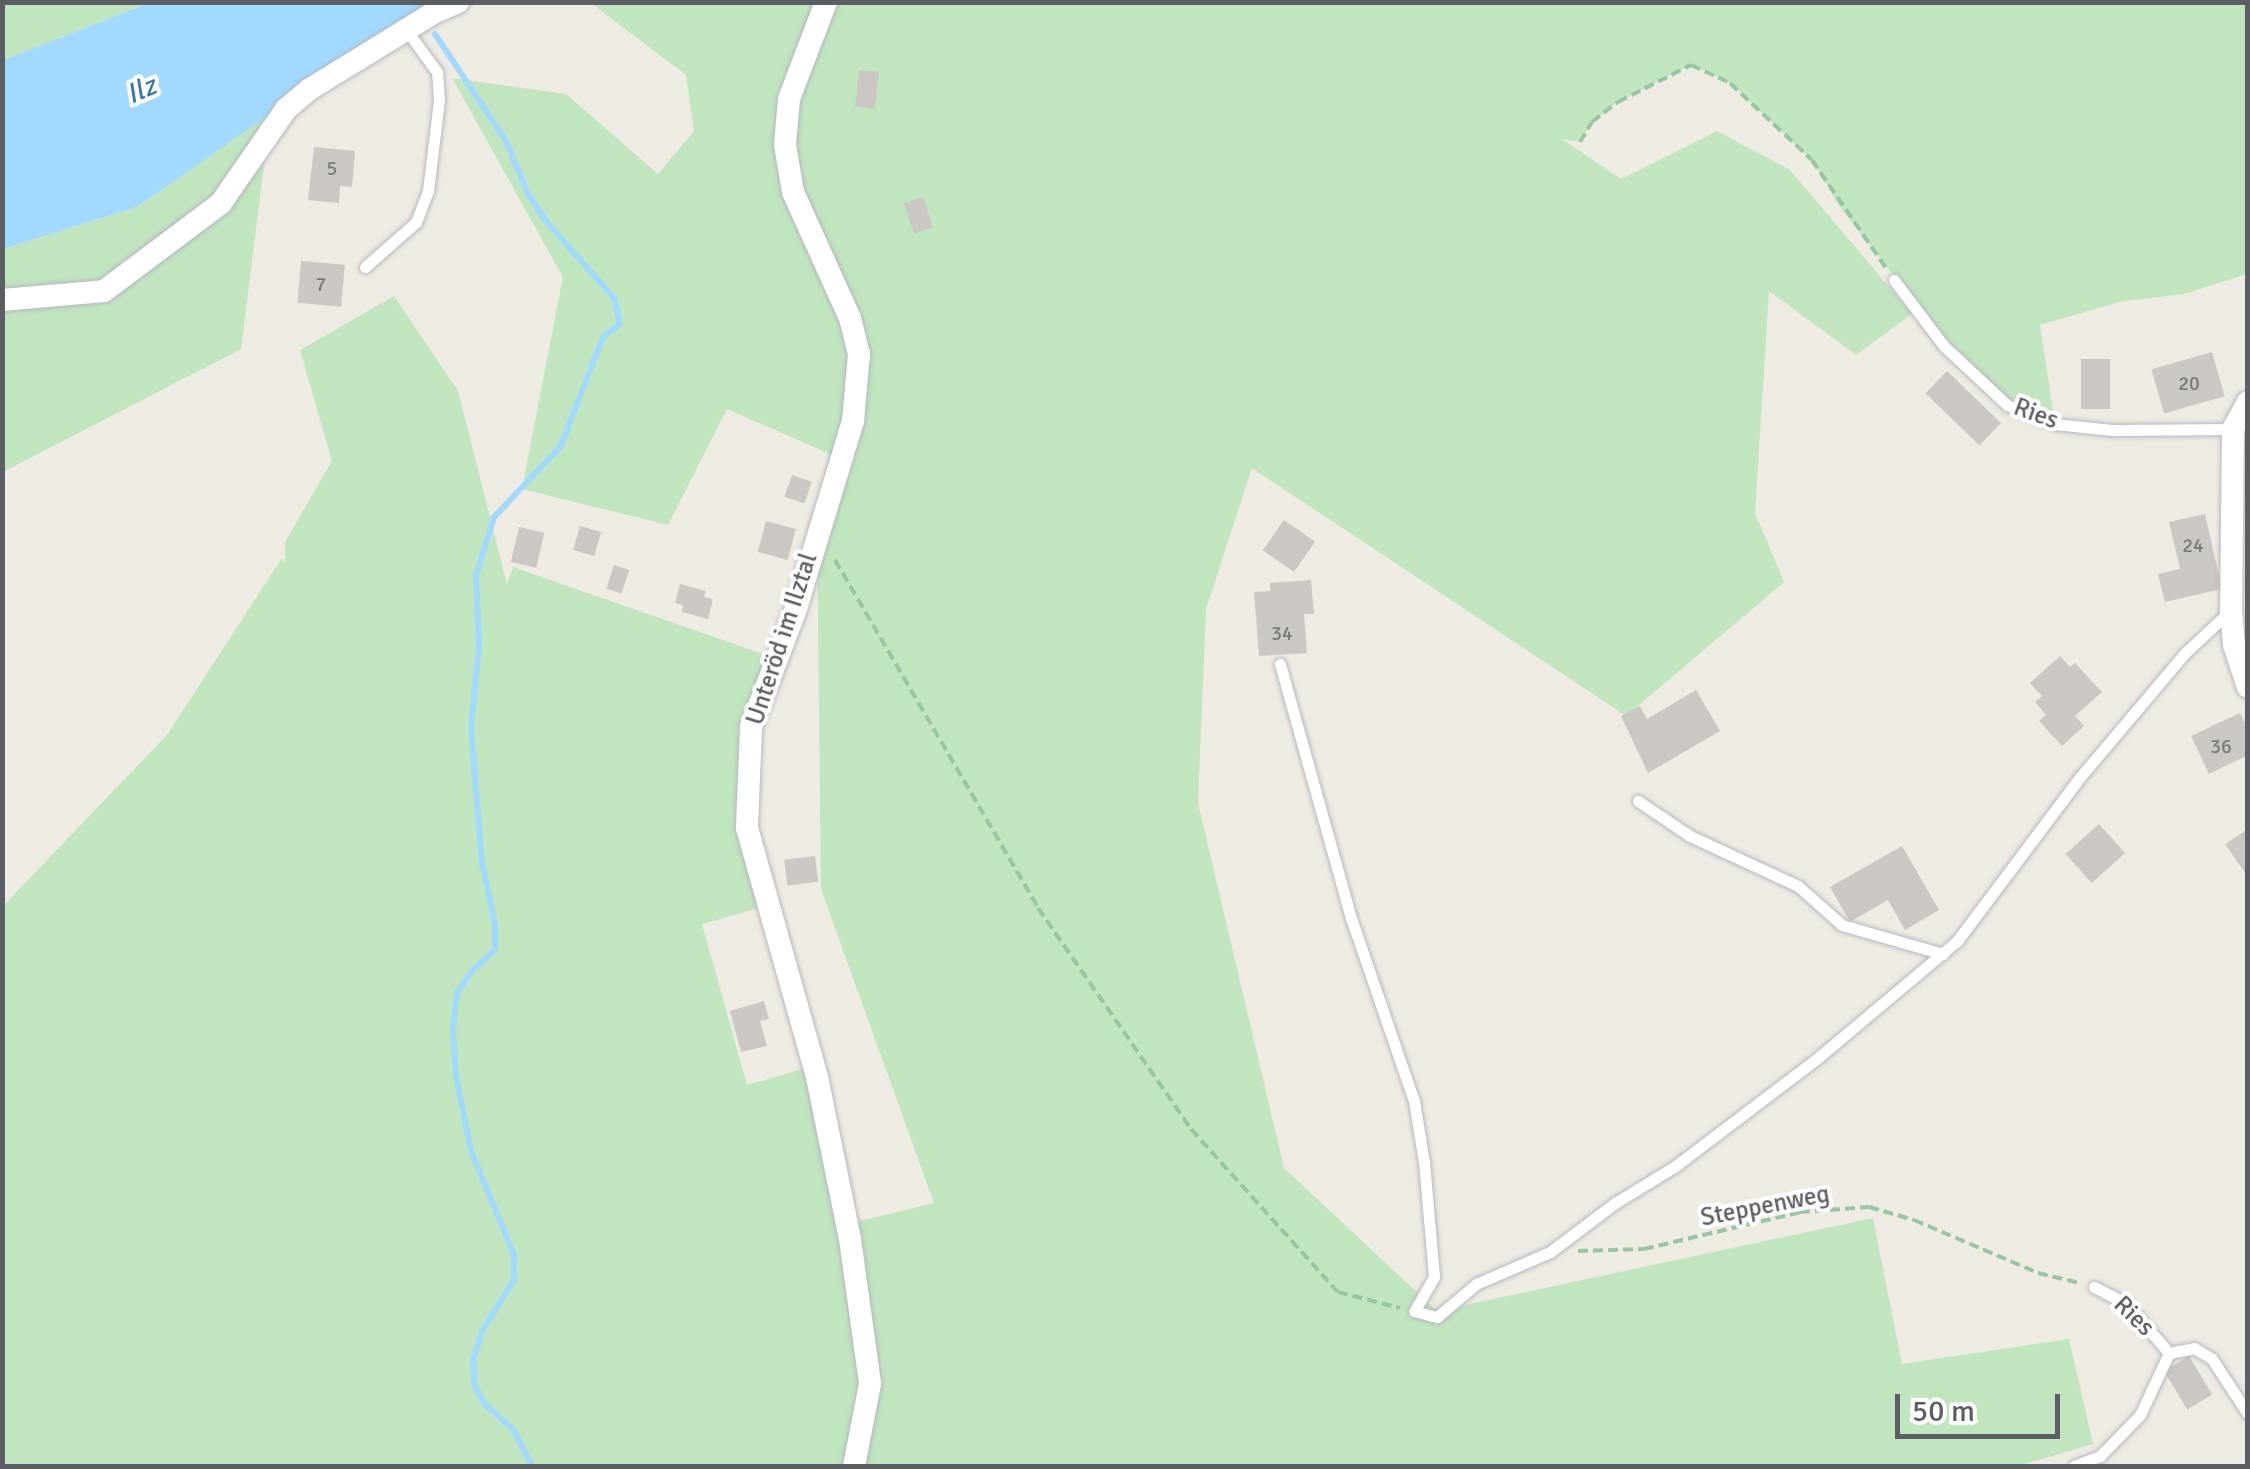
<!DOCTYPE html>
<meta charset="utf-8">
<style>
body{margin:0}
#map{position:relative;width:2250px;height:1469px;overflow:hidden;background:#eeebe3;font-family:Signika,sans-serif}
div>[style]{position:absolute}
.green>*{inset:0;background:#c1e5bf}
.water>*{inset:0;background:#a2daff}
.stream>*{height:6px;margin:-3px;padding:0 3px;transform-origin:3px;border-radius:3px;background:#a2daff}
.building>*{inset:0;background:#cbc7c2;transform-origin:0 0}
.path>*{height:4px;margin-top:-2px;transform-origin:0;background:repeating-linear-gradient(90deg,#98c6a4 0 10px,transparent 0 15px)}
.roads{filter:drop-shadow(0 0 2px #b5b9bd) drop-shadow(0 0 2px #b5b9bd)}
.lane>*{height:11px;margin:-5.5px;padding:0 5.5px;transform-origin:5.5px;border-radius:5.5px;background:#fff}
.street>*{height:22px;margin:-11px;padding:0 11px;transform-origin:11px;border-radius:11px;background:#fff}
span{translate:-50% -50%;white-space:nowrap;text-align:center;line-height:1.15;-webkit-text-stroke:8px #fff;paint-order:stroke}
.number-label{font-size:20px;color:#77797c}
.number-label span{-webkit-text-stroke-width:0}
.street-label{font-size:25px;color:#5b5f64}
.water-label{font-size:28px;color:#3c75a7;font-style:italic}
.frame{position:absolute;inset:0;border:5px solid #5b5f64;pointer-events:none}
.scale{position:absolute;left:1895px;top:1394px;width:165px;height:45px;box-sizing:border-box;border:5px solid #5b5f64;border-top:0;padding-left:12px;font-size:30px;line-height:35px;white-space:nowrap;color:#5b5f64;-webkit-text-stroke:8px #fff;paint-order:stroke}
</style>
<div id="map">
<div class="green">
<i style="clip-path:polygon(3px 3px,149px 3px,3px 60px)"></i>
<i style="clip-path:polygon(591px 3px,2247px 3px,2247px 274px,2184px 294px,2119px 302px,2040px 325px,2055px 424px,2007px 405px,1974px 379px,1840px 207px,1812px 160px,1730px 83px,1691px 65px,1618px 102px,1592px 122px,1580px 142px,1562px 139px,1621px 179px,1717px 131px,1790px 170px,1912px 314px,1856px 355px,1769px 291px,1755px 513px,1784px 582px,1626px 716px,1252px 468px,1206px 609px,1198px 803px,1284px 1168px,1437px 1311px,1873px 1218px,1902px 1364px,2069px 1339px,2093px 1444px,2018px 1466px,3px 1466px,2px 907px,167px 735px,282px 558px,285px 564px,285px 542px,332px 461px,300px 350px,394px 296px,458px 391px,507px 584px,513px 567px,763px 654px,767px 678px,747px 784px,766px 906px,702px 924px,747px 1085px,809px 1067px,856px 1222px,934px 1203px,821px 889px,817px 531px,811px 527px,830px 454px,727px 409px,668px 525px,522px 489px,563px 277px,452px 78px,566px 94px,658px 174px,694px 131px,686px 75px)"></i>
<i style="clip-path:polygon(271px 109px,241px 349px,3px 472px,3px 249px,137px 207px)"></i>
</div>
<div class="water">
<i style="clip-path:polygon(149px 3px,429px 3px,137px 207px,3px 249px,3px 60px)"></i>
</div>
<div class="stream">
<i style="left:435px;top:34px;width:128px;rotate:56.4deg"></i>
<i style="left:506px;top:141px;width:55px;rotate:67.6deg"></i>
<i style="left:527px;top:192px;width:35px;rotate:57deg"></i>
<i style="left:546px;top:221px;width:103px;rotate:48.6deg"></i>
<i style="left:614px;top:298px;width:27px;rotate:77deg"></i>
<i style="left:620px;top:324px;width:21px;rotate:143deg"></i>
<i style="left:603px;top:337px;width:117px;rotate:111.1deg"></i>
<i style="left:561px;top:446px;width:98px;rotate:133.3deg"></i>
<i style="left:494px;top:517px;width:61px;rotate:107.2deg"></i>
<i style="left:476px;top:575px;width:71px;rotate:87.6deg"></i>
<i style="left:479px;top:646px;width:83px;rotate:95.5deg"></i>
<i style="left:471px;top:729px;width:134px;rotate:85.3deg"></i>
<i style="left:482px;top:863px;width:61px;rotate:77.8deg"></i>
<i style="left:495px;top:923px;width:27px;rotate:90deg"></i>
<i style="left:495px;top:950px;width:31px;rotate:138deg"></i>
<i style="left:472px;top:971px;width:27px;rotate:124deg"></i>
<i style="left:457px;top:993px;width:38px;rotate:96deg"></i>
<i style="left:453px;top:1031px;width:45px;rotate:86.2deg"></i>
<i style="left:456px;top:1076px;width:76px;rotate:78.7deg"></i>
<i style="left:471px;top:1151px;width:113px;rotate:67.5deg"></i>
<i style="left:514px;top:1255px;width:25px;rotate:90deg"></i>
<i style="left:514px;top:1280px;width:60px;rotate:122.1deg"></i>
<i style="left:482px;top:1331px;width:30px;rotate:107deg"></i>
<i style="left:473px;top:1360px;width:27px;rotate:86deg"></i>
<i style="left:475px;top:1387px;width:21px;rotate:59deg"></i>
<i style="left:486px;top:1405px;width:36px;rotate:42deg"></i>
<i style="left:513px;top:1429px;width:42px;rotate:62.8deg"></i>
</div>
<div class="building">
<i style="left:859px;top:70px;width:20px;height:37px;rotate:6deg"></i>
<i style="clip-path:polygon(314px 147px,355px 151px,352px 187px,340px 186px,339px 203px,308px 200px)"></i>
<i style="left:923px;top:197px;width:32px;height:20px;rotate:72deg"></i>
<i style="left:301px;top:261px;width:44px;height:42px;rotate:5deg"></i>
<i style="left:2212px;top:352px;width:46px;height:63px;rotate:74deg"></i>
<i style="left:2081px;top:359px;width:29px;height:50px"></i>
<i style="left:1947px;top:371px;width:75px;height:31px;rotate:44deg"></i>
<i style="left:792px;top:475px;width:21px;height:23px;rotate:19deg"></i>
<i style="clip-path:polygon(2205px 514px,2222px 589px,2165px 602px,2158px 574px,2180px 569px,2169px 522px)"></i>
<i style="left:1284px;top:520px;width:38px;height:37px;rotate:35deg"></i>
<i style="left:766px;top:521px;width:31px;height:32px;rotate:15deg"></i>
<i style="left:580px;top:526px;width:22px;height:25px;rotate:16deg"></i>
<i style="left:519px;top:527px;width:26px;height:36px;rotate:13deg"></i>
<i style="left:614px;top:565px;width:16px;height:25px;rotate:18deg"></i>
<i style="clip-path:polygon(1311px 580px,1314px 614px,1304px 614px,1307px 653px,1259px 656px,1254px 592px,1270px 591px,1270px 583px)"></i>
<i style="clip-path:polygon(680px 584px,706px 591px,704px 597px,713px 599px,708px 619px,682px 612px,683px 605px,675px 603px)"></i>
<i style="clip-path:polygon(2060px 656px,2070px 667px,2075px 663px,2102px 692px,2075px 716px,2084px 726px,2062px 746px,2039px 721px,2046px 715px,2035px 702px,2042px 696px,2030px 683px)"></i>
<i style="clip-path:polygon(1696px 690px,1720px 731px,1648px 773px,1621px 716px,1640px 706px,1647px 719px)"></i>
<i style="clip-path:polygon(2240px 713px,2248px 729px,2248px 755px,2209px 774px,2191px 736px)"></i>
<i style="left:2099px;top:824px;width:39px;height:45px;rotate:48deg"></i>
<i style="clip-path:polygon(2248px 829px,2248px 877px,2225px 844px)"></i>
<i style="clip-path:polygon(1902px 846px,1939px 910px,1905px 930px,1888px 900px,1850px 922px,1830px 887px)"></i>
<i style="left:815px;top:856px;width:26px;height:31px;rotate:83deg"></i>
<i style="clip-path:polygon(764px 1001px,769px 1019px,760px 1021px,767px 1046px,741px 1052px,730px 1011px)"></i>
<i style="left:2189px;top:1356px;width:45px;height:29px;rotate:59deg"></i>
</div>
<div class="path">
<i style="left:1580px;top:142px;width:23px;rotate:-59deg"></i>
<i style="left:1592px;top:122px;width:33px;rotate:-38deg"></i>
<i style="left:1618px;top:102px;width:82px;rotate:-26.9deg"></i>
<i style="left:1691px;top:65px;width:43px;rotate:24.8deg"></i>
<i style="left:1730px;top:83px;width:112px;rotate:43.2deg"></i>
<i style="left:1812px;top:160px;width:131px;rotate:55.6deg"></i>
<i style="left:835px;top:560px;width:403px;rotate:59.7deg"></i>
<i style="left:1038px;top:908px;width:269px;rotate:55.3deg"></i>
<i style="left:1191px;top:1129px;width:219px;rotate:48deg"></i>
<i style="left:1338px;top:1292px;width:64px;rotate:14.5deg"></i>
<i style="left:1578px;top:1251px;width:66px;rotate:-1.7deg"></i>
<i style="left:1644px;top:1249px;width:160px;rotate:-13.3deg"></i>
<i style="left:1800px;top:1212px;width:69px;rotate:-4.1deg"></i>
<i style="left:1869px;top:1207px;width:47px;rotate:16.1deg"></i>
<i style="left:1914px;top:1220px;width:135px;rotate:23.1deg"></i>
<i style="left:2038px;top:1273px;width:43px;rotate:13.4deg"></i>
</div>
<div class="roads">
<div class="lane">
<i style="left:365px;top:267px;width:68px;rotate:-41.4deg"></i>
<i style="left:416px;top:222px;width:33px;rotate:-69deg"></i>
<i style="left:428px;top:191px;width:92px;rotate:-83.1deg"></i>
<i style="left:439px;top:100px;width:28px;rotate:-94deg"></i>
<i style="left:437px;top:72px;width:51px;rotate:-126.2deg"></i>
<i style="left:1894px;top:280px;width:83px;rotate:52.9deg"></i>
<i style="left:1944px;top:346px;width:86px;rotate:43.1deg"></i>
<i style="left:2007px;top:405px;width:52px;rotate:21.6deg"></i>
<i style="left:2055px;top:424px;width:57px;rotate:6deg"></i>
<i style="left:2112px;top:430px;width:121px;rotate:-0.5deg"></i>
<i style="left:1280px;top:664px;width:264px;rotate:74.4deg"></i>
<i style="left:1351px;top:918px;width:194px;rotate:71deg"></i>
<i style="left:1414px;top:1101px;width:62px;rotate:80.7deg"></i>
<i style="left:1424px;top:1162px;width:115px;rotate:85deg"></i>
<i style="left:1434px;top:1277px;width:39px;rotate:120deg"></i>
<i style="left:1414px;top:1311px;width:24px;rotate:15deg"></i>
<i style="left:1437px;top:1317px;width:51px;rotate:-40.2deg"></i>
<i style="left:1476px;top:1284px;width:81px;rotate:-23.4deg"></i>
<i style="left:1550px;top:1252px;width:81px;rotate:-37deg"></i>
<i style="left:1615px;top:1203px;width:69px;rotate:-31.4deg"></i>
<i style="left:1674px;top:1167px;width:183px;rotate:-37.2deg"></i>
<i style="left:1820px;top:1056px;width:179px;rotate:-40deg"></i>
<i style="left:1957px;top:941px;width:206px;rotate:-53.1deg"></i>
<i style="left:2081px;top:776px;width:161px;rotate:-49.8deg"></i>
<i style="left:2185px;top:653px;width:63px;rotate:-43.1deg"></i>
<i style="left:1638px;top:801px;width:63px;rotate:33.9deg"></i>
<i style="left:1690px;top:836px;width:119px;rotate:24.8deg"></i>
<i style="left:1798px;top:886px;width:59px;rotate:41.6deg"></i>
<i style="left:1842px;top:925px;width:105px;rotate:16deg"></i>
<i style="left:2094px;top:1287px;width:37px;rotate:27deg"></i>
<i style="left:2127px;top:1304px;width:65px;rotate:49.4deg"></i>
<i style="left:2074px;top:1466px;width:28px;rotate:-21deg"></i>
<i style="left:2100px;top:1456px;width:57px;rotate:-45.7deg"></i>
<i style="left:2140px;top:1415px;width:68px;rotate:-64.9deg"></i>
<i style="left:2169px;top:1353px;width:25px;rotate:-11deg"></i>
<i style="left:2194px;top:1348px;width:21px;rotate:31deg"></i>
<i style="left:2212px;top:1359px;width:66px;rotate:56.8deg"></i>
</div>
<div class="street">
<i style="left:826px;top:2px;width:104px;rotate:110.9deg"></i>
<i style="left:789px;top:99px;width:46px;rotate:95deg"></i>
<i style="left:785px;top:145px;width:48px;rotate:80.3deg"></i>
<i style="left:793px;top:192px;width:138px;rotate:65.7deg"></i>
<i style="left:850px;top:318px;width:37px;rotate:76deg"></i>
<i style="left:859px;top:354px;width:67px;rotate:95.1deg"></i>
<i style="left:853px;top:421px;width:196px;rotate:106.9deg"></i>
<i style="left:796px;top:609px;width:126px;rotate:110.9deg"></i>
<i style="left:751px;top:727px;width:101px;rotate:92.3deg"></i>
<i style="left:747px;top:828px;width:259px;rotate:74.3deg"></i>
<i style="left:817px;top:1077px;width:165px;rotate:78.5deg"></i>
<i style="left:850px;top:1239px;width:146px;rotate:82.1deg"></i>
<i style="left:870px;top:1384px;width:84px;rotate:101deg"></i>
<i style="left:2px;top:300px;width:102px;rotate:-5deg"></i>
<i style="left:104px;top:291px;width:146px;rotate:-36.9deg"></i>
<i style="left:221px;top:203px;width:114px;rotate:-55.3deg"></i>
<i style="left:286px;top:109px;width:31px;rotate:-40deg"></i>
<i style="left:310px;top:89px;width:147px;rotate:-31.6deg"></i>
<i style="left:435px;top:12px;width:25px;rotate:-23deg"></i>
<i style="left:2248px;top:402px;width:31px;rotate:119deg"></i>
<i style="left:2233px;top:429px;width:181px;rotate:90.6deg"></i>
<i style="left:2231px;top:610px;width:35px;rotate:85deg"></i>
<i style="left:2234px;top:645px;width:44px;rotate:71.6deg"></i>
</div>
</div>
<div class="number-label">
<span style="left:332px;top:168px">5</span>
<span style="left:321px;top:284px">7</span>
<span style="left:2189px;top:383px">20</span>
<span style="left:2193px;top:545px">24</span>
<span style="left:1282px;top:633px">34</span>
<span style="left:2221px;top:746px">36</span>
</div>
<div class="street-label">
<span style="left:2036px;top:414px;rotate:20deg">Ries</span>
<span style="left:782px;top:639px;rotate:-72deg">Unteröd im Ilztal</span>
<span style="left:1765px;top:1206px;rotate:-11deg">Steppenweg</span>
<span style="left:2134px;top:1316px;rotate:44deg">Ries</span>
</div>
<div class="water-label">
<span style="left:141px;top:90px;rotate:-23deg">Ilz</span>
</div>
<div class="frame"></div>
<div class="scale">50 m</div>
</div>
